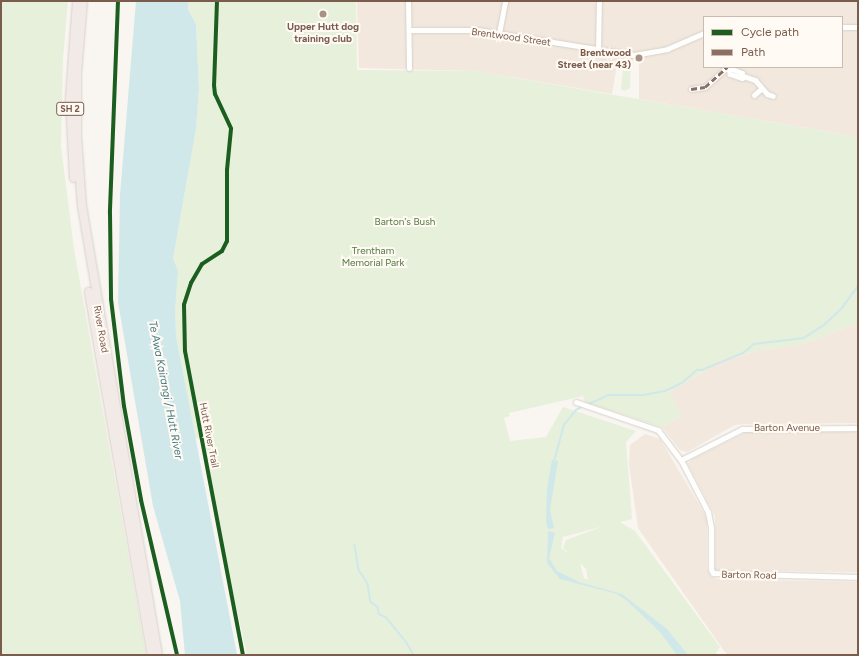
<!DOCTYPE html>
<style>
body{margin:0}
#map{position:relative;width:859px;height:656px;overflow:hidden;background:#f9f5f0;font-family:Figtree,sans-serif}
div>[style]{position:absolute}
.residential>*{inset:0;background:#f2e8de}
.green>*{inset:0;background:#e7f0db}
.water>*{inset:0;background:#d0e8ea}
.stream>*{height:1.5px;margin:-0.75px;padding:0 0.75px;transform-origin:0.75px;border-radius:0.75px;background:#d0e8ea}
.roads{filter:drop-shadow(0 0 1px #d7d1cb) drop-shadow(0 0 1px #d7d1cb)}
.minor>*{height:5px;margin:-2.5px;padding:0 2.5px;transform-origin:2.5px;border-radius:2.5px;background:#fefefd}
.highway>*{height:8px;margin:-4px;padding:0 4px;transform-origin:4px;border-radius:4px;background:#f2eae7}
.quiet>*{height:3px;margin-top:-1.5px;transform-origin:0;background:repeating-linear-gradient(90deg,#8d6e63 0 6px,transparent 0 9px)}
.cycleway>*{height:4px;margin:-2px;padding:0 2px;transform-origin:2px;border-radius:2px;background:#1b5e20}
.dots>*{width:11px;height:11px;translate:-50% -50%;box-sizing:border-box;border:2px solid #fffaf3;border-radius:50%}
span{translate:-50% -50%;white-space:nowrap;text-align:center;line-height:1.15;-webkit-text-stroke:4px #fffaf3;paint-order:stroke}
.shield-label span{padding:1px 3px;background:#fffaf3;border:1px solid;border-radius:3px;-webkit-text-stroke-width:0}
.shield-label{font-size:9px;color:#7a5c4d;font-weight:700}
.poi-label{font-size:10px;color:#7a5c4d;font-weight:700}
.right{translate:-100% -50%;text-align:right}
.street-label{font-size:10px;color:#7a5c4d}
.park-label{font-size:10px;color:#537a41}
.water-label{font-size:11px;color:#437c86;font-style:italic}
.frame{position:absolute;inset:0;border:2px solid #7a5c4d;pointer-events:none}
.legend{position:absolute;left:703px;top:16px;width:140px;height:52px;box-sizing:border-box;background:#fffaf3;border:1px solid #cabbb1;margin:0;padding:5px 7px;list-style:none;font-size:12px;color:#7a5c4d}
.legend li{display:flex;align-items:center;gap:8px;height:20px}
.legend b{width:20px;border:1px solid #cabbb1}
</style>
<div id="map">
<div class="residential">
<i style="clip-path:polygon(evenodd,357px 1px,858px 1px,858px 137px,639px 99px,639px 60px,618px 59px,612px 94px,475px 71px,359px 68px,357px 1px,704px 17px,842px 17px,842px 67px,704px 67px,704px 17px)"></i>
<i style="clip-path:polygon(858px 323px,858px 423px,745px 424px,735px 425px,687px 452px,680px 450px,662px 427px,682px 416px,669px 392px,723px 361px,761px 350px,800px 345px)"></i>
<i style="clip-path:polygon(747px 432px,858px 432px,858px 572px,715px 570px,715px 516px,688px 464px,692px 459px)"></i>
<i style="clip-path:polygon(645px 434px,660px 439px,707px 518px,707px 568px,710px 575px,716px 579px,858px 582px,858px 655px,727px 655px,638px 528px,629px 464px,630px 445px)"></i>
</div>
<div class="green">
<i style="clip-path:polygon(1px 1px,68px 1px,63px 59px,61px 146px,74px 249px,146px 655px,1px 655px)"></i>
<i style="clip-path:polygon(evenodd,188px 1px,356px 1px,357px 70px,475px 71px,858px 137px,858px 323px,800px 345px,761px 350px,723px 361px,669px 392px,682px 416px,662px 427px,585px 402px,583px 396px,509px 413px,510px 416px,504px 418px,510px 441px,546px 437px,563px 407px,636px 431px,626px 442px,632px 519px,620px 522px,635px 531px,720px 647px,715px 655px,247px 655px,224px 552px,204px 439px,195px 438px,176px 336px,173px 259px,196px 129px,199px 89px,196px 24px,188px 8px,188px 1px,604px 526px,566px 540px,563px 548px,571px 555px,561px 548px,563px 537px,604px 526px,188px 1px,580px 563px,586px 569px,588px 580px,584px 578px,580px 563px)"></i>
<i style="clip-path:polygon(624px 60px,631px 60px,630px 88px,625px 91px,621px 89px)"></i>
</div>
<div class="water">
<i style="clip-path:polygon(136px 1px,188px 1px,188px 9px,196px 24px,199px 89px,196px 129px,173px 259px,178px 271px,175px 309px,176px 336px,237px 655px,185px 655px,180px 601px,153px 506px,118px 302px,120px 195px)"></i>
<i style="clip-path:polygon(552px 460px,558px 461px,550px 510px,554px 528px,548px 529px,546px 522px,547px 488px)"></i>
<i style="clip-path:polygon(548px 531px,555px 533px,549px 558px,557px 571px,579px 582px,622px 594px,667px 629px,688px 655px,677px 655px,660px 632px,626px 600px,617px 594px,560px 579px,547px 563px)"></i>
</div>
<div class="stream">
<i style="left:587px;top:405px;width:23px;rotate:-25deg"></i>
<i style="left:608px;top:395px;width:36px"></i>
<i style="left:644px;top:395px;width:21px;rotate:-11deg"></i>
<i style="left:665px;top:391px;width:19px;rotate:-25deg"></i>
<i style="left:682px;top:383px;width:20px;rotate:-41deg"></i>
<i style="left:697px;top:370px;width:5px"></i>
<i style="left:702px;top:370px;width:44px;rotate:-22.5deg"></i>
<i style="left:743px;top:353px;width:14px;rotate:-39deg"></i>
<i style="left:754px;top:344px;width:50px;rotate:-6.8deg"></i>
<i style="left:804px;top:338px;width:24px;rotate:-33deg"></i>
<i style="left:824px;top:325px;width:25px;rotate:-43deg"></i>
<i style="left:842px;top:308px;width:27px;rotate:-54deg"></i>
<i style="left:554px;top:462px;width:38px;rotate:-75deg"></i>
<i style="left:564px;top:425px;width:19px;rotate:-51deg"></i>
<i style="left:576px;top:410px;width:9px;rotate:-27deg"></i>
<i style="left:355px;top:545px;width:25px;rotate:81deg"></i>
<i style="left:359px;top:570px;width:17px;rotate:57deg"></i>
<i style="left:368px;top:584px;width:18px;rotate:81deg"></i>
<i style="left:371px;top:602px;width:9px;rotate:36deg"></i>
<i style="left:378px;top:607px;width:7px;rotate:82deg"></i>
<i style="left:379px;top:614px;width:8px;rotate:23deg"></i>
<i style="left:386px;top:617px;width:33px;rotate:51deg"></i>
<i style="left:407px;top:643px;width:14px;rotate:60deg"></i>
</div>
<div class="roads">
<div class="minor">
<i style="left:408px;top:1px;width:67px;rotate:89.1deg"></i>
<i style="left:842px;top:27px;width:16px"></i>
<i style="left:409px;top:30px;width:69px"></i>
<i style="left:478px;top:30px;width:158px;rotate:9.1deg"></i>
<i style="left:634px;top:55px;width:34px;rotate:-10deg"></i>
<i style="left:667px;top:49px;width:40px;rotate:-23.4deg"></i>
<i style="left:499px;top:33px;width:33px;rotate:-79deg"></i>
<i style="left:598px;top:51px;width:50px;rotate:-88.9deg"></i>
<i style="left:727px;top:67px;width:16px;rotate:22deg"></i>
<i style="left:742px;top:73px;width:5px;rotate:90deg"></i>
<i style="left:742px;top:78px;width:13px;rotate:-162deg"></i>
<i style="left:730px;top:74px;width:6px;rotate:-108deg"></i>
<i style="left:743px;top:76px;width:13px;rotate:18deg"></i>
<i style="left:755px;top:80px;width:18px;rotate:49deg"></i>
<i style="left:767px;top:94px;width:6px;rotate:18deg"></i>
<i style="left:691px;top:89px;width:14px;rotate:-8deg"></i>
<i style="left:705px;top:87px;width:30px;rotate:-42deg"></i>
<i style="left:754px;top:95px;width:9px;rotate:-41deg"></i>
<i style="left:576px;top:402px;width:87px;rotate:18.9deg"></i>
<i style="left:658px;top:430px;width:38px;rotate:53deg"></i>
<i style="left:681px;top:460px;width:68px;rotate:-26.9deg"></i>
<i style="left:742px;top:429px;width:116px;rotate:-0.5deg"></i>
<i style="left:681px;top:460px;width:59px;rotate:62.6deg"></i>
<i style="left:708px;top:512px;width:16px;rotate:79deg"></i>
<i style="left:711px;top:528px;width:41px;rotate:90deg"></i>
<i style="left:711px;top:569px;width:4px;rotate:63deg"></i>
<i style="left:713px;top:573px;width:145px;rotate:1.6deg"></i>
</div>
<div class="highway">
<i style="left:83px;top:1px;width:72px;rotate:94.8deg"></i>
<i style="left:77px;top:73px;width:64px;rotate:90deg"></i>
<i style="left:77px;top:137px;width:69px;rotate:85.9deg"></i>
<i style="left:82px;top:206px;width:455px;rotate:80.4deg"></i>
<i style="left:74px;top:178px;width:79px;rotate:-92.9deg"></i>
<i style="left:70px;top:99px;width:98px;rotate:-85.9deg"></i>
<i style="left:89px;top:292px;width:368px;rotate:80.2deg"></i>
</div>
</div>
<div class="quiet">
<i style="left:691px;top:89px;width:14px;rotate:-8deg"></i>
<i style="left:705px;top:87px;width:30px;rotate:-42deg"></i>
</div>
<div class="cycleway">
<i style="left:118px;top:1px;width:212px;rotate:92.2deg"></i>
<i style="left:110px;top:213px;width:86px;rotate:89.3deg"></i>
<i style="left:111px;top:299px;width:108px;rotate:83.1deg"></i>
<i style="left:124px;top:406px;width:96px;rotate:79.7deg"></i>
<i style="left:141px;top:500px;width:159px;rotate:76.9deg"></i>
<i style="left:217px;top:1px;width:84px;rotate:92deg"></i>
<i style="left:214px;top:85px;width:9px;rotate:84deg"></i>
<i style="left:215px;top:94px;width:38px;rotate:65deg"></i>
<i style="left:231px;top:129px;width:41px;rotate:95.6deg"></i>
<i style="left:227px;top:170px;width:71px;rotate:90deg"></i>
<i style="left:227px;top:241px;width:11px;rotate:117deg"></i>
<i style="left:222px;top:251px;width:24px;rotate:147deg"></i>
<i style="left:202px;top:264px;width:22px;rotate:120deg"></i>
<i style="left:191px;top:283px;width:23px;rotate:108deg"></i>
<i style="left:184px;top:305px;width:46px;rotate:88.8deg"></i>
<i style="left:185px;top:351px;width:309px;rotate:79.2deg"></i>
</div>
<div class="dots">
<i style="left:323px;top:14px;background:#a69286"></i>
<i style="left:639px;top:58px;background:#a69286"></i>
</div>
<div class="shield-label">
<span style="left:70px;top:109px">SH 2</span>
</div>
<div class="poi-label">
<span style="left:323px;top:32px">Upper Hutt dog<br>training club</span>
<span class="right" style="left:631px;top:58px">Brentwood<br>Street (near 43)</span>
</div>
<div class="street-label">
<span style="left:511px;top:37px;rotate:8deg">Brentwood Street</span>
<span style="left:101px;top:329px;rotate:80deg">River Road</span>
<span style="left:787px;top:428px">Barton Avenue</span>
<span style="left:209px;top:435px;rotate:79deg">Hutt River Trail</span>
<span style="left:749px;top:575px;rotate:1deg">Barton Road</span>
</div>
<div class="park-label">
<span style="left:405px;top:222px">Barton's Bush</span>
<span style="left:373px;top:256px">Trentham<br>Memorial Park</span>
</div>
<div class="water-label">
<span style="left:165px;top:390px;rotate:79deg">Te Awa Kairangi / Hutt River</span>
</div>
<div class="frame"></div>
<ul class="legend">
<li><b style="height:5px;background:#1b5e20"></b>Cycle path</li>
<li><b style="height:5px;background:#8d6e63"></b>Path</li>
</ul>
</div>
